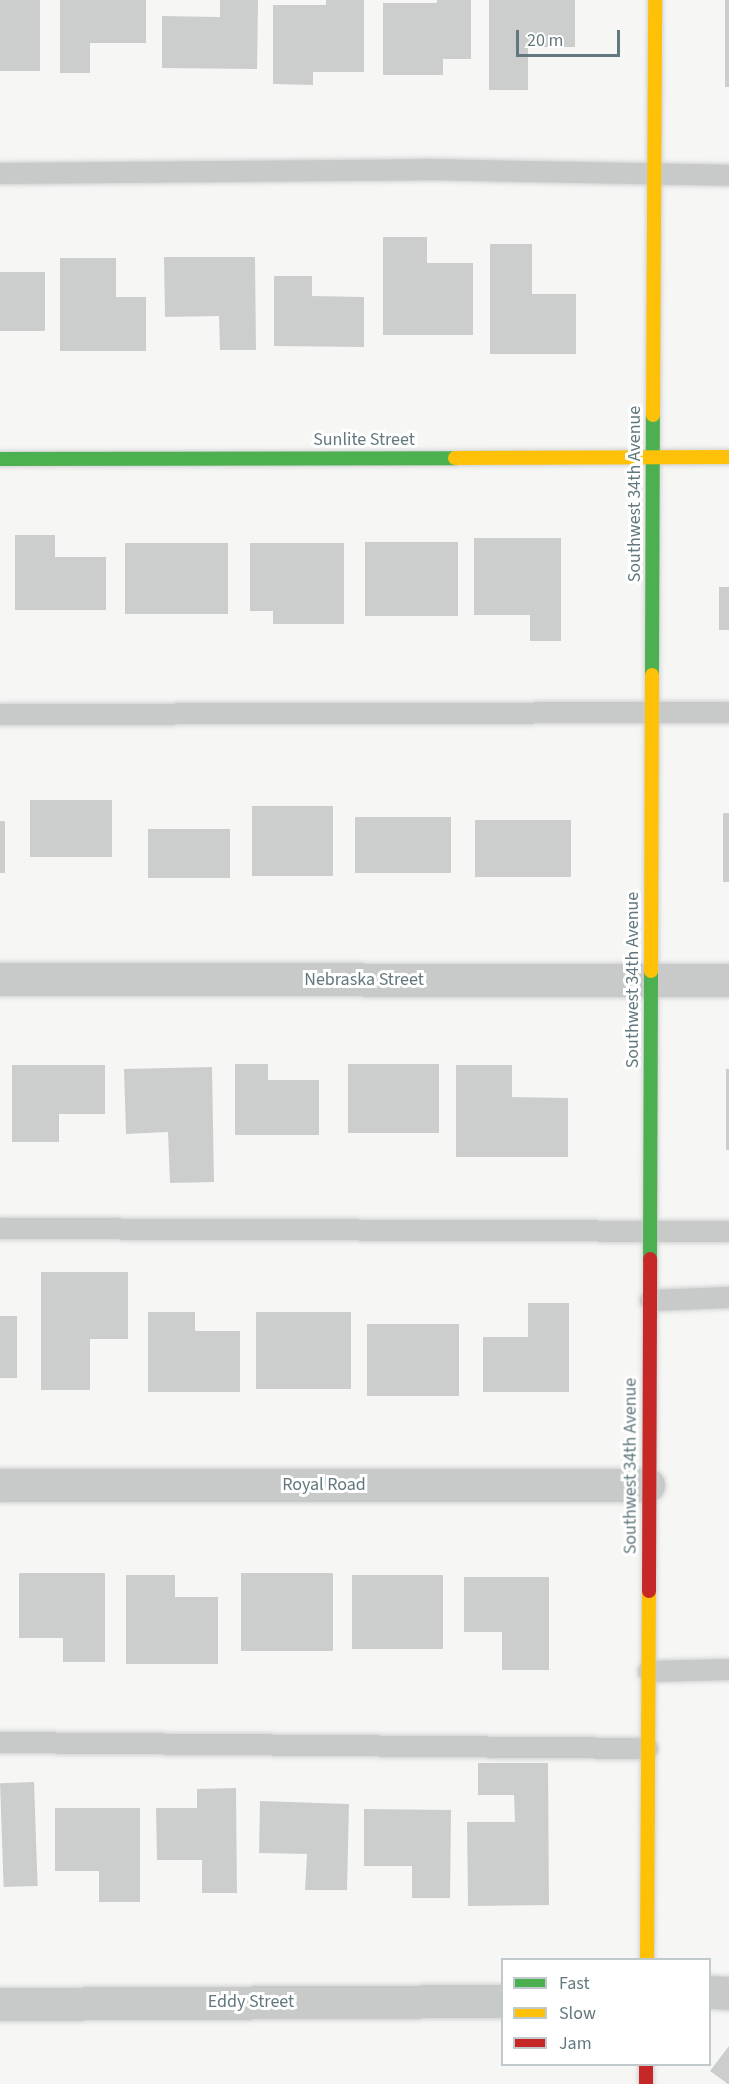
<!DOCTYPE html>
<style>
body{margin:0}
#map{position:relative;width:729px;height:2084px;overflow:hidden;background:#f6f6f5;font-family:"Source Sans 3",sans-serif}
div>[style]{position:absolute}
.building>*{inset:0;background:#cccece;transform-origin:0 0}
.roads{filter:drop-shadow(0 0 2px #d1d3d3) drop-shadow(0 0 2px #d1d3d3)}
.lane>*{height:21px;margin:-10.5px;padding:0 10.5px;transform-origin:10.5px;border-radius:10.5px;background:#c8caca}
.street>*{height:33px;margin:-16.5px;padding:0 16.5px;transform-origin:16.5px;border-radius:16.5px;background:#c8caca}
.fast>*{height:14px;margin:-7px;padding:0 7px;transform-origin:7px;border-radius:7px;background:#4caf50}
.slow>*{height:14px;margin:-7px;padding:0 7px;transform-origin:7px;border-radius:7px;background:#ffc107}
.jam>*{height:14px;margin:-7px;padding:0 7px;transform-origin:7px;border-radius:7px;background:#c62828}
span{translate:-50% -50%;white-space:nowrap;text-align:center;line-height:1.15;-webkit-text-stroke:6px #fff;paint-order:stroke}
.street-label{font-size:18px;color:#62787e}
.legend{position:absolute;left:501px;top:1958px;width:210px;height:108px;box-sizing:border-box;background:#fff;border:2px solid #c0c9cb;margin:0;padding:8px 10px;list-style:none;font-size:18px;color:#62787e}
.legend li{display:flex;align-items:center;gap:12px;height:30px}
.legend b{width:30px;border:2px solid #c0c9cb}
.scale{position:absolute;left:516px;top:30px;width:104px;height:27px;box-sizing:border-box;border:3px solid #62787e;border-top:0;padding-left:8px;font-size:18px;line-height:21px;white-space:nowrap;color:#62787e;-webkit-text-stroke:4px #fff;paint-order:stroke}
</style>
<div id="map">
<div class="building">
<i style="left:0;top:0;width:40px;height:71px"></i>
<i style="clip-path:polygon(60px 0,146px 0,146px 43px,90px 43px,90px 73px,60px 73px)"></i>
<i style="clip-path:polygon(220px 0,258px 0,257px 69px,162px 68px,162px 16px,220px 17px)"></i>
<i style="clip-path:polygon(326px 0,364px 0,364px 72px,313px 72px,313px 85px,273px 84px,273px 5px,326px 5px)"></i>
<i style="clip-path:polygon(437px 0,471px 0,471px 59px,443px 59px,443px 75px,383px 75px,383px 3px,437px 3px)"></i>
<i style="clip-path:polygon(489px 0,575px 0,575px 47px,528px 47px,528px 90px,489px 90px)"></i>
<i style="left:725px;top:0;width:4px;height:87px"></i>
<i style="clip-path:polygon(383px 237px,427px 237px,427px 263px,473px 263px,473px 335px,383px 335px)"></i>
<i style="clip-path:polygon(490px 244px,532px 244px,532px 294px,576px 294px,576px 354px,490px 354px)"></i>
<i style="clip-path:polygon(164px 257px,255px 257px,256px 350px,220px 350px,219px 316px,165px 317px)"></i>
<i style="clip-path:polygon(60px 258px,116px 258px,116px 297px,146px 297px,146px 351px,60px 351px)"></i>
<i style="left:0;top:272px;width:45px;height:59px"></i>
<i style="clip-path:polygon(274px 276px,312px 276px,312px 296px,364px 297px,364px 347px,274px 346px)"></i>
<i style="clip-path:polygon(15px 535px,55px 535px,55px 557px,106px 557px,106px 610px,15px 610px)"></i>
<i style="clip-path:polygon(474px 538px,561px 538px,561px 641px,530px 641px,530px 615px,474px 615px)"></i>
<i style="left:365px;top:542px;width:93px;height:74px"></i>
<i style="left:125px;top:543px;width:103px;height:71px"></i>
<i style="clip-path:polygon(250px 543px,344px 543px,344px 624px,273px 624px,273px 611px,250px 611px)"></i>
<i style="left:719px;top:587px;width:10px;height:43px"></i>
<i style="left:30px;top:800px;width:82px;height:57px"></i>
<i style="left:252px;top:806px;width:81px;height:70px"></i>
<i style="left:723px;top:813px;width:6px;height:69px"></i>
<i style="left:355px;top:817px;width:96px;height:56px"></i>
<i style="left:475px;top:820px;width:96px;height:57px"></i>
<i style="left:0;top:821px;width:5px;height:52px"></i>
<i style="left:148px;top:829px;width:82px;height:49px"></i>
<i style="clip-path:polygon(235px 1064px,268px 1064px,268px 1080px,319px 1080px,319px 1135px,235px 1135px)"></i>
<i style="left:348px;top:1064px;width:91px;height:69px"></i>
<i style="clip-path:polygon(12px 1065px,105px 1065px,105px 1114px,59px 1114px,59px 1142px,12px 1142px)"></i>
<i style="clip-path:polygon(456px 1065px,512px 1065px,512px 1097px,568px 1098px,568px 1157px,456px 1157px)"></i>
<i style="clip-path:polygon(212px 1067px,214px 1182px,170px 1183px,168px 1132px,126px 1134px,124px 1069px)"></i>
<i style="left:726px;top:1069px;width:3px;height:81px"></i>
<i style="clip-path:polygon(41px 1272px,128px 1272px,128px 1339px,90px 1339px,90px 1390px,41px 1390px)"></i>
<i style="clip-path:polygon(528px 1303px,569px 1303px,569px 1392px,483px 1392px,483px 1337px,528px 1337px)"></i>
<i style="clip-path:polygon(148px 1312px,195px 1312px,195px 1331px,240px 1331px,240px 1392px,148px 1392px)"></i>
<i style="left:256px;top:1312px;width:95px;height:77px"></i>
<i style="left:0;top:1316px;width:17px;height:62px"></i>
<i style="left:367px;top:1324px;width:92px;height:72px"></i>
<i style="clip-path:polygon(19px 1573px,105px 1573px,105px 1662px,63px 1662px,63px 1638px,19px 1638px)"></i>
<i style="left:241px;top:1573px;width:92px;height:78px"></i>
<i style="clip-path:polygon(126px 1575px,175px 1575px,175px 1597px,218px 1597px,218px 1664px,126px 1664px)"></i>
<i style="left:352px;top:1575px;width:91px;height:74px"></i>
<i style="clip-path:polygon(464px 1577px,549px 1577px,549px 1670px,502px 1670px,502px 1632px,464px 1632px)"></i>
<i style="clip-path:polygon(478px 1763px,548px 1763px,549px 1905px,468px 1906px,467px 1822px,515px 1822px,514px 1795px,478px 1795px)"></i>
<i style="left:34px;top:1782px;width:104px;height:34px;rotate:88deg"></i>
<i style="clip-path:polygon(236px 1788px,237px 1893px,202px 1893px,202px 1860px,157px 1860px,156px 1808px,197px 1808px,197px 1789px)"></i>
<i style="clip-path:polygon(260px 1801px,349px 1804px,347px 1890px,305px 1890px,307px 1854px,259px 1853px)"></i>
<i style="clip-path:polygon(55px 1808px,140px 1808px,140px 1902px,99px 1902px,99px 1871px,55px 1871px)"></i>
<i style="clip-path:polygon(364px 1809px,451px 1810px,450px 1898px,412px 1898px,412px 1866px,364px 1866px)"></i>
<i style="clip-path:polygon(729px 2046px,729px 2084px,728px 2084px,710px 2071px)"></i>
</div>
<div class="roads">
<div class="lane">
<i style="left:0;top:173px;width:426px;rotate:-0.5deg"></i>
<i style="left:426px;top:169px;width:303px;rotate:1.1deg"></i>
<i style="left:0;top:714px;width:729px;rotate:-0.16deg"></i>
<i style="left:0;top:1228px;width:729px;rotate:0.24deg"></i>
<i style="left:650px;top:1300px;width:79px;rotate:-2.2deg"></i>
<i style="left:648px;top:1671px;width:81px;rotate:-1.4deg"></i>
<i style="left:0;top:1742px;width:647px;rotate:0.53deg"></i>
</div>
<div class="street">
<i style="left:0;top:979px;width:729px;rotate:0.08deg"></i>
<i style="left:0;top:1485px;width:648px"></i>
<i style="left:710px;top:1992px;width:19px;rotate:3deg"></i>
<i style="left:0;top:2004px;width:502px;rotate:-0.34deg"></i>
</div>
<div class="fast">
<i style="left:0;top:459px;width:455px;rotate:-0.1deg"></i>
<i style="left:652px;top:675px;width:260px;rotate:-89.8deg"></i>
<i style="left:650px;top:1259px;width:288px;rotate:-89.8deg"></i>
</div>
<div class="slow">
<i style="left:653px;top:415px;width:415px;rotate:-89.7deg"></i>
<i style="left:455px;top:458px;width:274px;rotate:-0.2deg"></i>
<i style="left:651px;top:971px;width:296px;rotate:-89.8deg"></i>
<i style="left:647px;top:1960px;width:369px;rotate:-89.7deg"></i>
</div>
<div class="jam">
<i style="left:649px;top:1591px;width:332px;rotate:-89.8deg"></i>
<i style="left:646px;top:2064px;width:20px;rotate:90deg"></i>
</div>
</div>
<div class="street-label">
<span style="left:364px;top:440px">Sunlite Street</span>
<span style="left:635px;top:494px;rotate:-90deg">Southwest 34th Avenue</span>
<span style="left:364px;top:980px">Nebraska Street</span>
<span style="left:633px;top:980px;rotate:-90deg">Southwest 34th Avenue</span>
<span style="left:631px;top:1466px;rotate:-90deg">Southwest 34th Avenue</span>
<span style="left:324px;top:1485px">Royal Road</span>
<span style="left:251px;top:2002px">Eddy Street</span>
</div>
<ul class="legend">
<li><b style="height:8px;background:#4caf50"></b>Fast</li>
<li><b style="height:8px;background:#ffc107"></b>Slow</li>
<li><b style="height:8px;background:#c62828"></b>Jam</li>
</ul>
<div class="scale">20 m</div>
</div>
